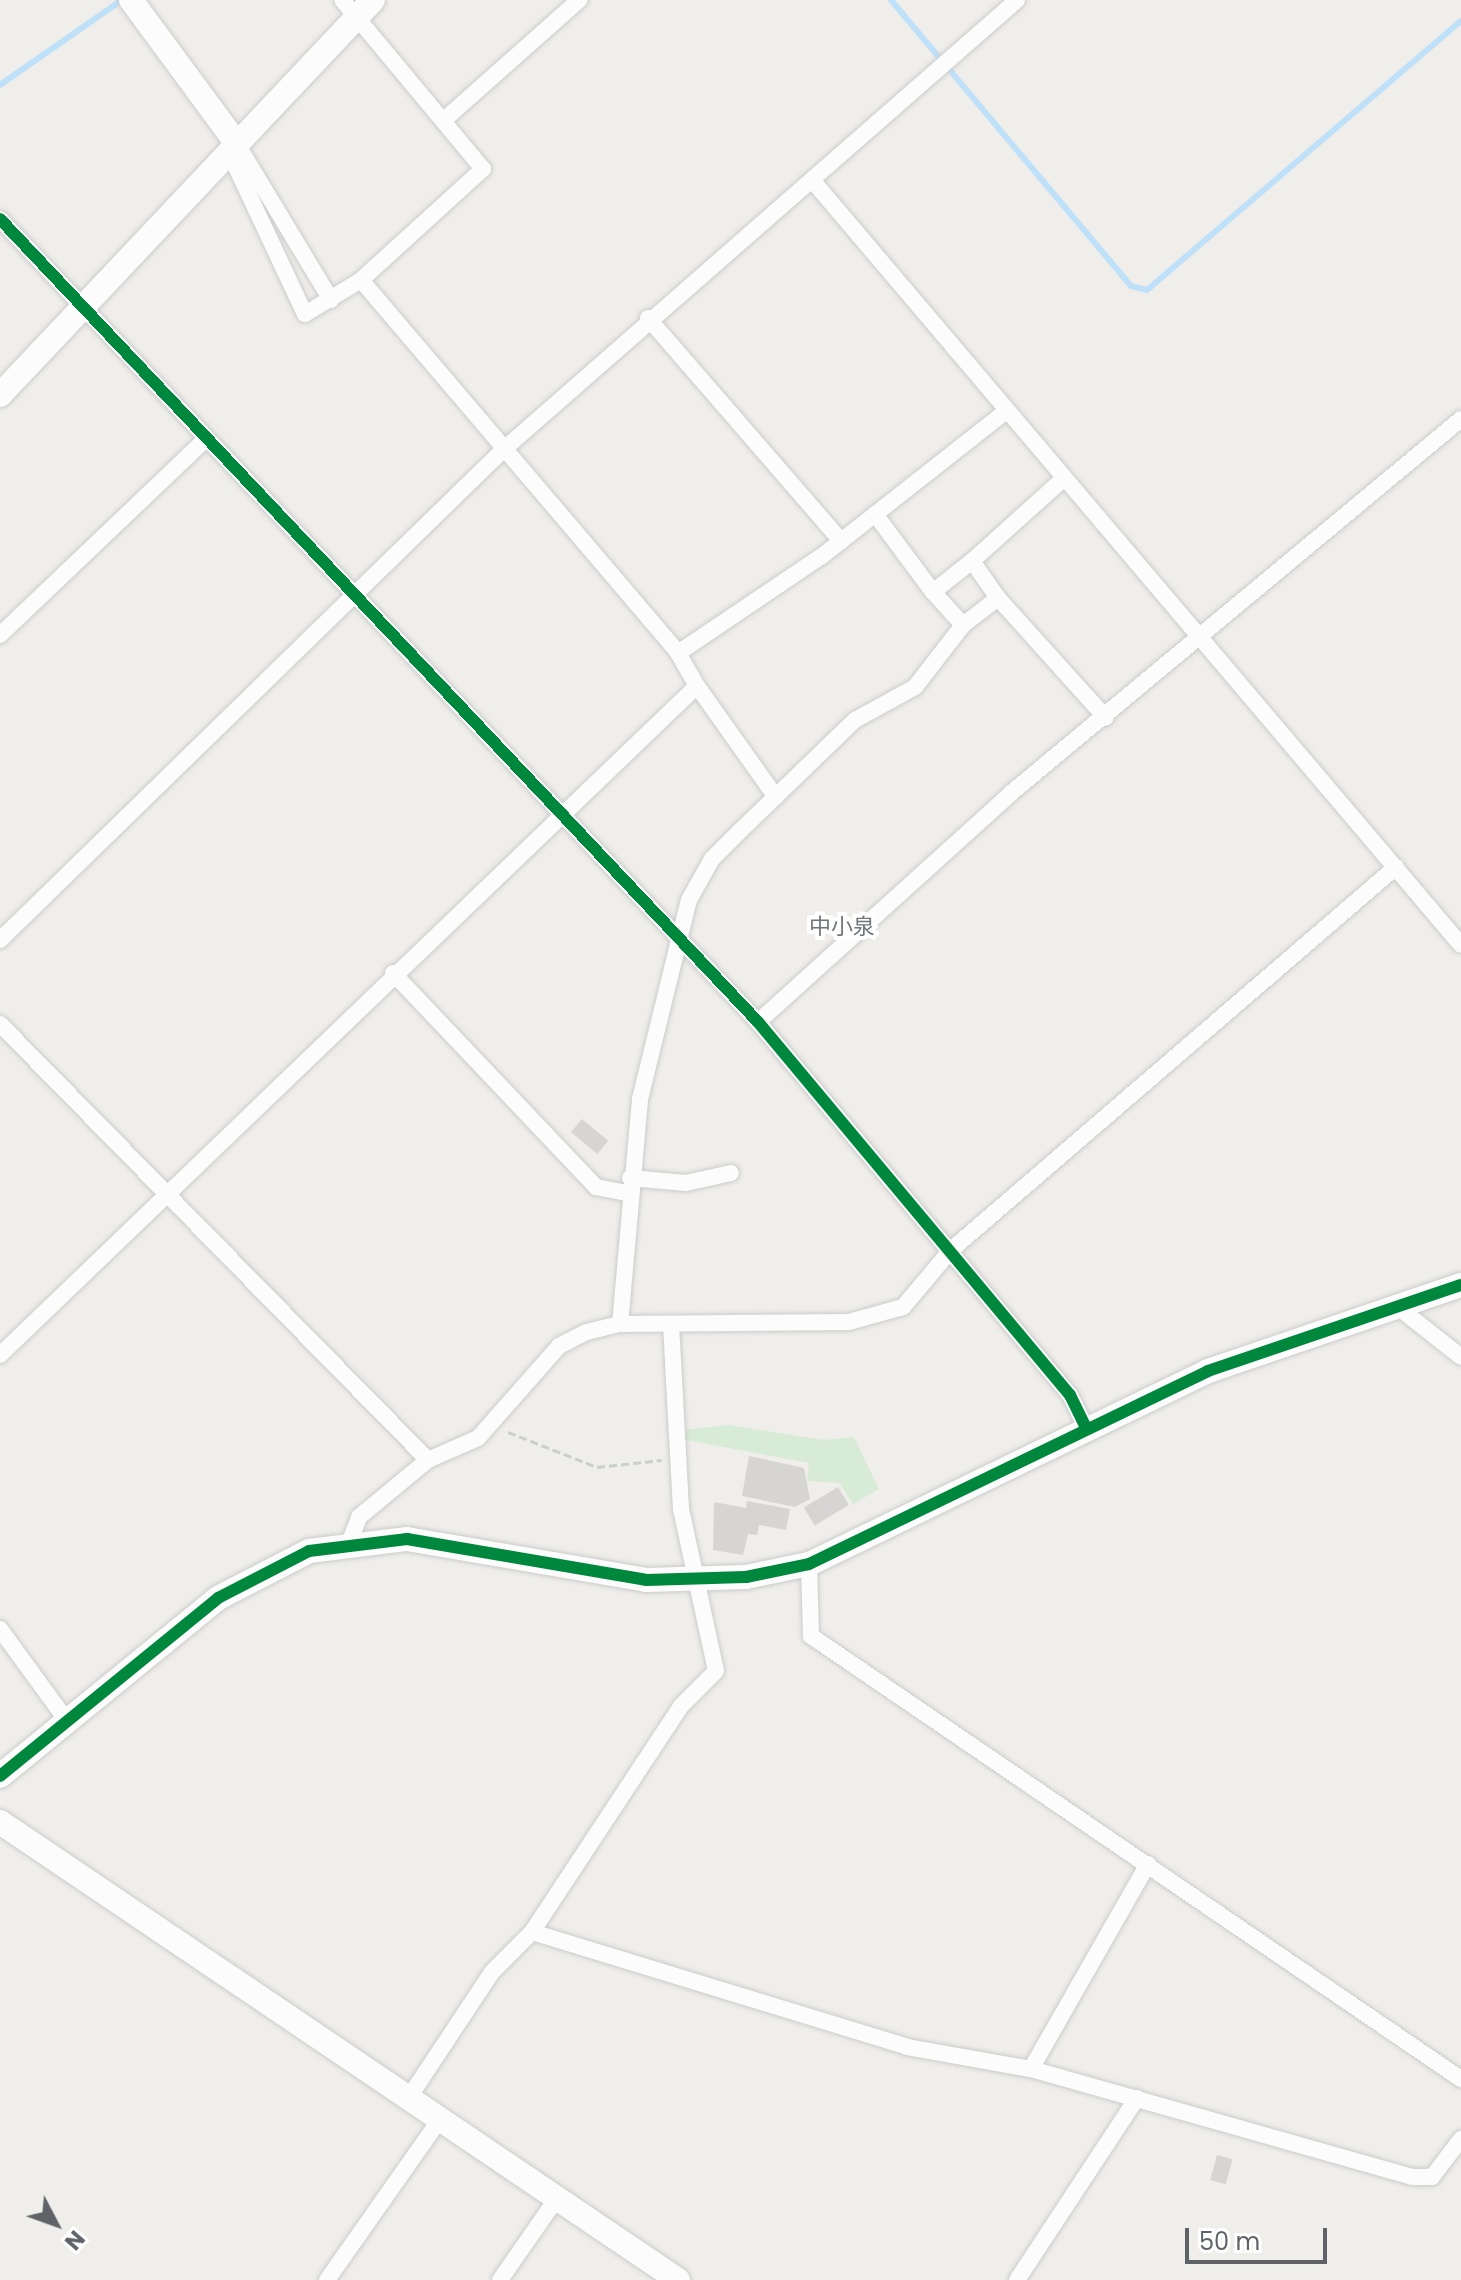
<!DOCTYPE html>
<meta charset="utf-8">
<style>
body{margin:0}
#map{position:relative;width:1461px;height:2280px;overflow:hidden;background:#efeeea;font-family:Poppins,"Noto Sans JP",sans-serif}
div>[style]{position:absolute}
.green>*{inset:0;background:#d8ebd6}
.stream>*{height:6px;margin:-3px;padding:0 3px;transform-origin:3px;border-radius:3px;background:#bfe0f9}
.building>*{inset:0;background:#d6d5d3;transform-origin:0 0}
.path>*{height:3px;margin-top:-1.5px;transform-origin:0;background:repeating-linear-gradient(90deg,#cacfcc 0 8px,transparent 0 12px)}
.roads{filter:drop-shadow(0 0 2px #cbcccc) drop-shadow(0 0 2px #cbcccc)}
.street>*{height:16px;margin:-8px;padding:0 8px;transform-origin:8px;border-radius:8px;background:#fdfcfc}
.secondary>*{height:24px;margin:-12px;padding:0 12px;transform-origin:12px;border-radius:12px;background:#fdfcfc}
.cycleway>*{height:12px;margin:-6px;padding:0 6px;transform-origin:6px;border-radius:6px;background:#00873e}
span{translate:-50% -50%;white-space:nowrap;text-align:center;line-height:1.15;-webkit-text-stroke:8px #fff;paint-order:stroke}
.neighbourhood-label{font-size:22px;color:#70757a}
.north{position:absolute;left:16px;top:2184px;width:80px;height:80px;-webkit-text-stroke:6px #fff;paint-order:stroke;rotate:131deg;font-size:22px;font-weight:700;line-height:32px;text-align:center;color:#5f6368}
.north::after{content:'';display:block;margin:auto;width:28px;height:36px;background:#5f6368;clip-path:polygon(50% 0,100% 100%,50% 72%,0 100%)}
.scale{position:absolute;left:1185px;top:2228px;width:142px;height:36px;box-sizing:border-box;border:4px solid #5f6368;border-top:0;padding-left:10px;font-size:24px;line-height:28px;white-space:nowrap;color:#5f6368;-webkit-text-stroke:6px #fff;paint-order:stroke}
</style>
<div id="map">
<div class="green">
<i style="clip-path:polygon(728px 1425px,824px 1440px,854px 1437px,879px 1489px,853px 1504px,840px 1483px,807px 1481px,809px 1463px,686px 1440px,682px 1430px)"></i>
</div>
<div class="stream">
<i style="left:891px;top:0;width:373px;rotate:50deg"></i>
<i style="left:1131px;top:286px;width:16px;rotate:14deg"></i>
<i style="left:1147px;top:290px;width:413px;rotate:-40.6deg"></i>
<i style="left:0;top:85px;width:149px;rotate:-34.9deg"></i>
</div>
<div class="building">
<i style="left:582px;top:1119px;width:34px;height:17px;rotate:40deg"></i>
<i style="clip-path:polygon(749px 1456px,804px 1468px,810px 1499px,795px 1507px,742px 1496px)"></i>
<i style="left:838px;top:1487px;width:21px;height:40px;rotate:59deg"></i>
<i style="clip-path:polygon(747px 1501px,790px 1509px,786px 1530px,759px 1525px,757px 1535px,748px 1534px,743px 1555px,713px 1550px,714px 1502px,746px 1508px)"></i>
<i style="left:1217px;top:2155px;width:16px;height:26px;rotate:15deg"></i>
</div>
<div class="path">
<i style="left:508px;top:1432px;width:96px;rotate:21.5deg"></i>
<i style="left:597px;top:1467px;width:65px;rotate:-6.1deg"></i>
</div>
<div class="roads">
<div class="street">
<i style="left:444px;top:120px;width:181px;rotate:-41.6deg"></i>
<i style="left:237px;top:144px;width:182px;rotate:58.9deg"></i>
<i style="left:229px;top:152px;width:179px;rotate:64.9deg"></i>
<i style="left:305px;top:314px;width:66px;rotate:-31.3deg"></i>
<i style="left:361px;top:280px;width:165px;rotate:-42.3deg"></i>
<i style="left:483px;top:169px;width:220px;rotate:-129.8deg"></i>
<i style="left:812px;top:180px;width:1003px;rotate:49.69deg"></i>
<i style="left:0;top:219px;width:1104px;rotate:46.65deg"></i>
<i style="left:758px;top:1022px;width:486px;rotate:50.1deg"></i>
<i style="left:1070px;top:1395px;width:37px;rotate:64deg"></i>
<i style="left:361px;top:280px;width:490px;rotate:49.6deg"></i>
<i style="left:648px;top:318px;width:295px;rotate:49.1deg"></i>
<i style="left:875px;top:514px;width:97px;rotate:53.4deg"></i>
<i style="left:998px;top:598px;width:161px;rotate:48deg"></i>
<i style="left:963px;top:625px;width:45px;rotate:-132.3deg"></i>
<i style="left:933px;top:592px;width:50px;rotate:-38.5deg"></i>
<i style="left:0;top:635px;width:280px;rotate:-43.6deg"></i>
<i style="left:697px;top:686px;width:136px;rotate:54.6deg"></i>
<i style="left:0;top:940px;width:702px;rotate:-44.25deg"></i>
<i style="left:503px;top:450px;width:683px;rotate:-41.2deg"></i>
<i style="left:393px;top:973px;width:295px;rotate:46.5deg"></i>
<i style="left:596px;top:1187px;width:33px;rotate:11deg"></i>
<i style="left:758px;top:1022px;width:341px;rotate:-42.1deg"></i>
<i style="left:1011px;top:793px;width:585px;rotate:-39.73deg"></i>
<i style="left:0;top:1024px;width:611px;rotate:45.53deg"></i>
<i style="left:630px;top:1178px;width:56px;rotate:5.1deg"></i>
<i style="left:686px;top:1183px;width:46px;rotate:-12.5deg"></i>
<i style="left:1394px;top:1304px;width:85px;rotate:38.3deg"></i>
<i style="left:620px;top:1324px;width:226px;rotate:-84.9deg"></i>
<i style="left:640px;top:1099px;width:205px;rotate:-76.2deg"></i>
<i style="left:689px;top:900px;width:47px;rotate:-60.7deg"></i>
<i style="left:712px;top:859px;width:41px;rotate:-45deg"></i>
<i style="left:741px;top:830px;width:158px;rotate:-44deg"></i>
<i style="left:855px;top:720px;width:68px;rotate:-28.8deg"></i>
<i style="left:915px;top:687px;width:78px;rotate:-52.3deg"></i>
<i style="left:963px;top:625px;width:44px;rotate:-37.6deg"></i>
<i style="left:998px;top:598px;width:45px;rotate:-125.1deg"></i>
<i style="left:972px;top:561px;width:121px;rotate:-42deg"></i>
<i style="left:0;top:1355px;width:966px;rotate:-43.83deg"></i>
<i style="left:697px;top:686px;width:38px;rotate:-120deg"></i>
<i style="left:678px;top:653px;width:174px;rotate:-34deg"></i>
<i style="left:822px;top:556px;width:233px;rotate:-38.2deg"></i>
<i style="left:350px;top:1541px;width:26px;rotate:-69deg"></i>
<i style="left:359px;top:1517px;width:89px;rotate:-39.6deg"></i>
<i style="left:428px;top:1460px;width:55px;rotate:-23.7deg"></i>
<i style="left:478px;top:1438px;width:123px;rotate:-48.6deg"></i>
<i style="left:559px;top:1346px;width:31px;rotate:-27deg"></i>
<i style="left:587px;top:1332px;width:34px;rotate:-14deg"></i>
<i style="left:620px;top:1324px;width:229px;rotate:-0.5deg"></i>
<i style="left:849px;top:1322px;width:56px;rotate:-15.5deg"></i>
<i style="left:903px;top:1307px;width:75px;rotate:-49.9deg"></i>
<i style="left:951px;top:1250px;width:587px;rotate:-40.72deg"></i>
<i style="left:809px;top:1564px;width:72px;rotate:88.4deg"></i>
<i style="left:811px;top:1636px;width:787px;rotate:34.28deg"></i>
<i style="left:0;top:1629px;width:114px;rotate:53.9deg"></i>
<i style="left:532px;top:1932px;width:392px;rotate:17deg"></i>
<i style="left:907px;top:2047px;width:126px;rotate:10.1deg"></i>
<i style="left:1031px;top:2069px;width:396px;rotate:15.8deg"></i>
<i style="left:1412px;top:2177px;width:20px"></i>
<i style="left:1432px;top:2177px;width:48px;rotate:-52.7deg"></i>
<i style="left:1031px;top:2069px;width:236px;rotate:-60.3deg"></i>
<i style="left:408px;top:2099px;width:152px;rotate:-56.5deg"></i>
<i style="left:492px;top:1972px;width:57px;rotate:-45deg"></i>
<i style="left:532px;top:1932px;width:271px;rotate:-56.6deg"></i>
<i style="left:681px;top:1706px;width:49px;rotate:-45deg"></i>
<i style="left:716px;top:1671px;width:166px;rotate:-102.2deg"></i>
<i style="left:681px;top:1509px;width:185px;rotate:-93.1deg"></i>
<i style="left:327px;top:2280px;width:197px;rotate:-54.9deg"></i>
<i style="left:500px;top:2280px;width:100px;rotate:-55.2deg"></i>
<i style="left:1017px;top:2280px;width:218px;rotate:-56.6deg"></i>
</div>
<div class="secondary">
<i style="left:131px;top:0;width:179px;rotate:53.6deg"></i>
<i style="left:0;top:395px;width:543px;rotate:-46.64deg"></i>
<i style="left:0;top:1776px;width:281px;rotate:-39.2deg"></i>
<i style="left:218px;top:1598px;width:102px;rotate:-27.3deg"></i>
<i style="left:309px;top:1551px;width:99px;rotate:-7deg"></i>
<i style="left:407px;top:1539px;width:242px;rotate:9.7deg"></i>
<i style="left:646px;top:1580px;width:100px;rotate:-1.7deg"></i>
<i style="left:746px;top:1577px;width:64px;rotate:-11.7deg"></i>
<i style="left:809px;top:1564px;width:443px;rotate:-25.8deg"></i>
<i style="left:1208px;top:1371px;width:267px;rotate:-18.8deg"></i>
<i style="left:0;top:1822px;width:818px;rotate:34.04deg"></i>
</div>
</div>
<div class="cycleway">
<i style="left:0;top:219px;width:1104px;rotate:46.65deg"></i>
<i style="left:758px;top:1022px;width:486px;rotate:50.1deg"></i>
<i style="left:1070px;top:1395px;width:37px;rotate:64deg"></i>
<i style="left:0;top:1776px;width:281px;rotate:-39.2deg"></i>
<i style="left:218px;top:1598px;width:102px;rotate:-27.3deg"></i>
<i style="left:309px;top:1551px;width:99px;rotate:-7deg"></i>
<i style="left:407px;top:1539px;width:242px;rotate:9.7deg"></i>
<i style="left:646px;top:1580px;width:100px;rotate:-1.7deg"></i>
<i style="left:746px;top:1577px;width:64px;rotate:-11.7deg"></i>
<i style="left:809px;top:1564px;width:443px;rotate:-25.8deg"></i>
<i style="left:1208px;top:1371px;width:267px;rotate:-18.8deg"></i>
</div>
<div class="neighbourhood-label">
<span style="left:842px;top:927px">中小泉</span>
</div>
<div class="north">N</div>
<div class="scale">50 m</div>
</div>
